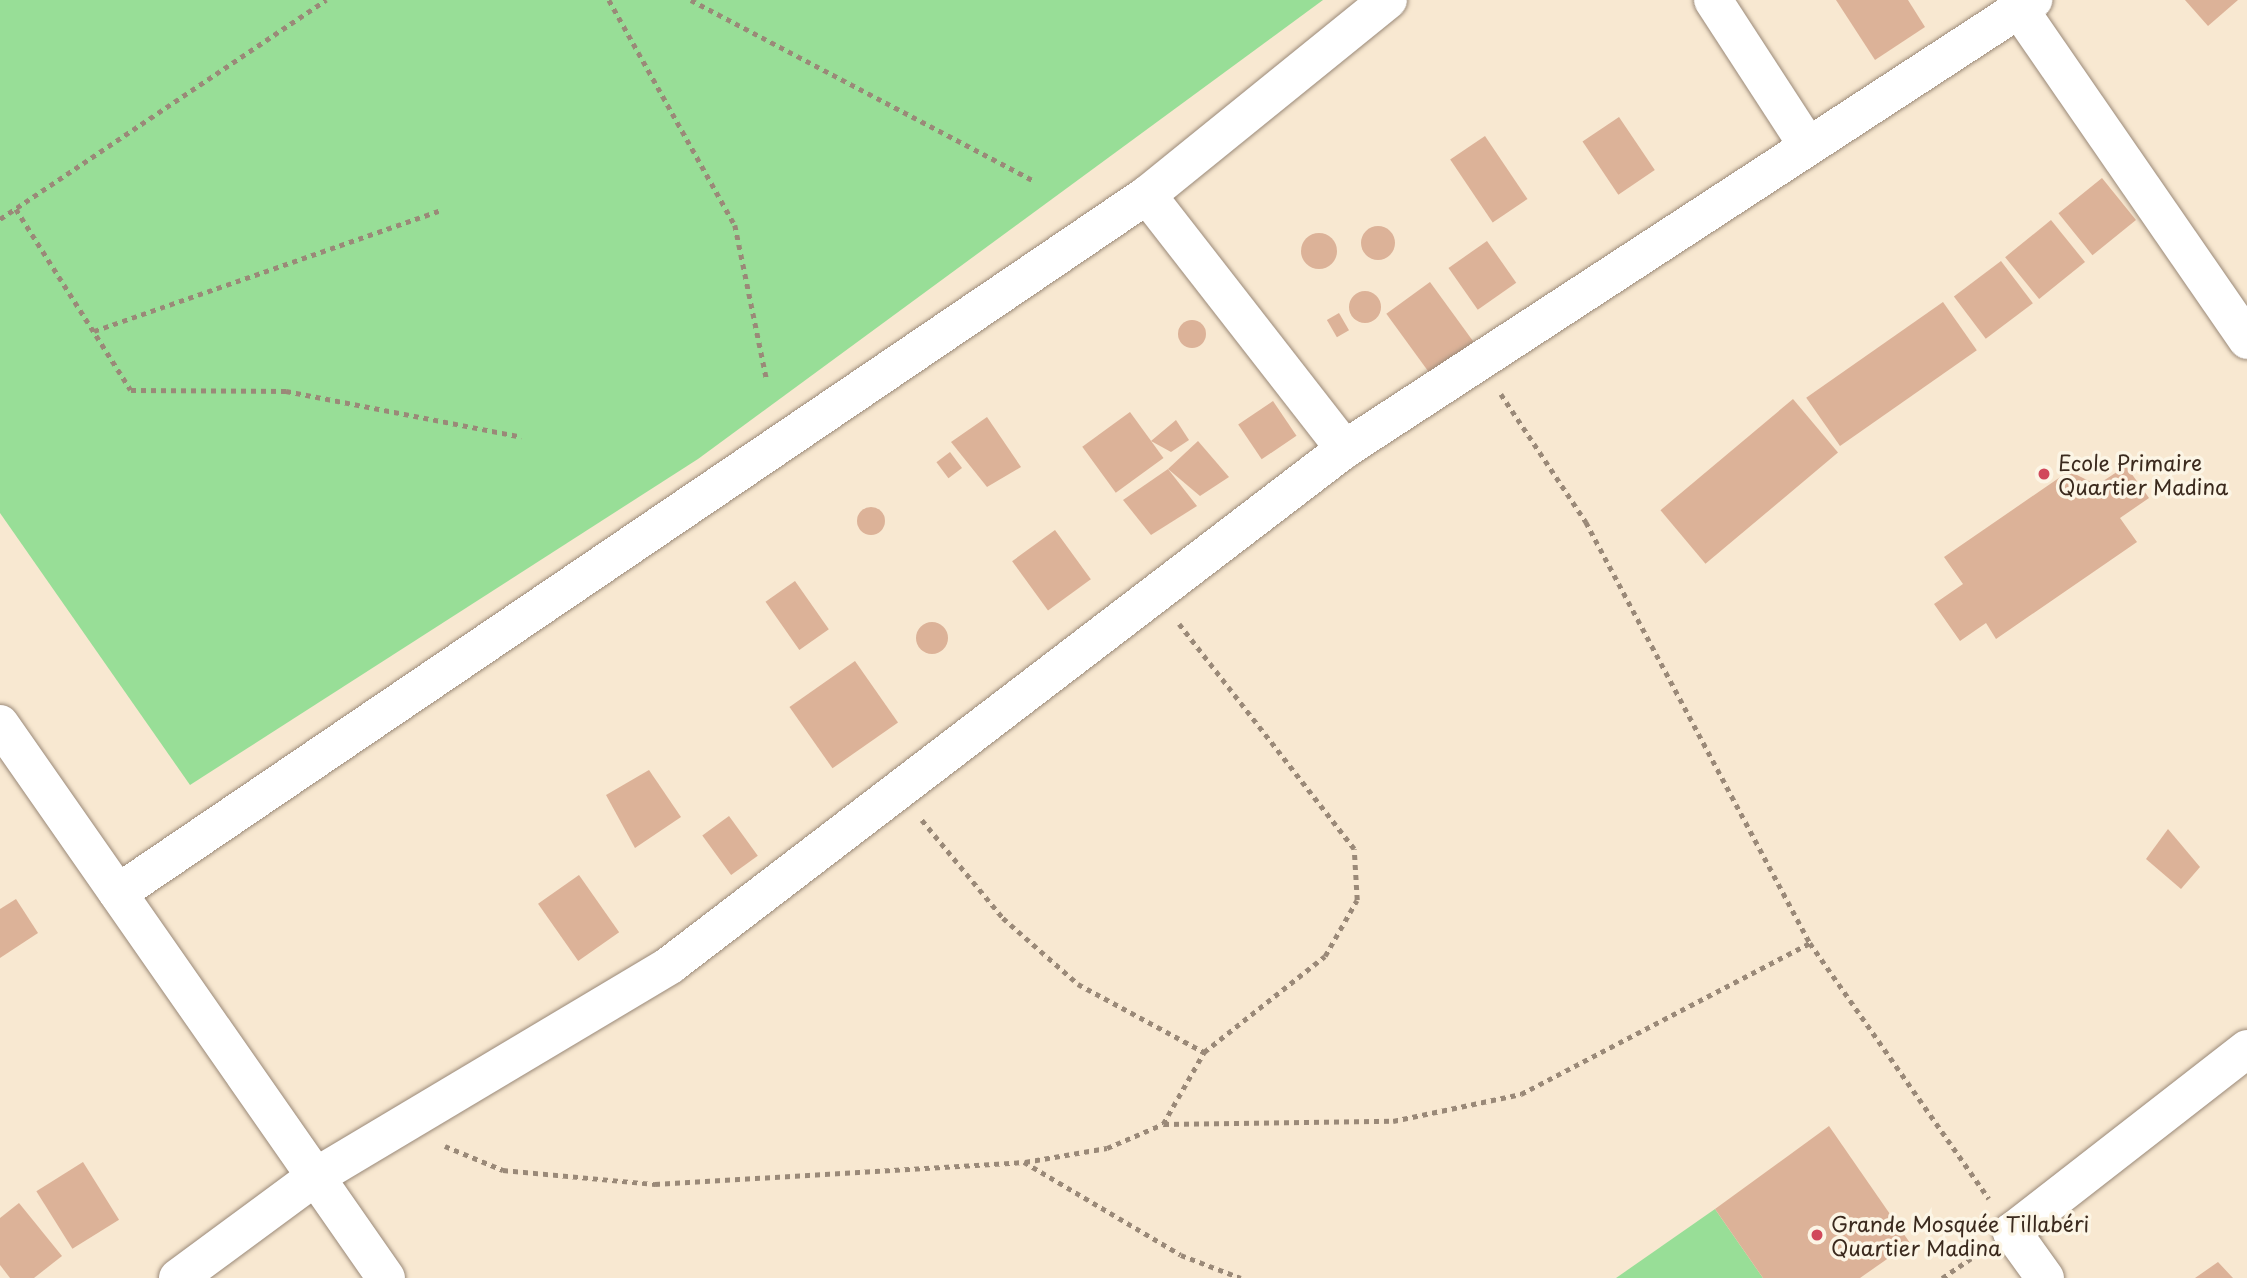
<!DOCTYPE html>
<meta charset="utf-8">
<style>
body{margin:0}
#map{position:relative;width:2247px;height:1278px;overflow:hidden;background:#f8e8d1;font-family:"Playpen Sans",sans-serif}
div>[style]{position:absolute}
.green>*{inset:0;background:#98de97}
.building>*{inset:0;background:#dcb298;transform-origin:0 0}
.round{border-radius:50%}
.path>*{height:4.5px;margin-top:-2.25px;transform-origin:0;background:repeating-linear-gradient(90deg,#9a8978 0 5px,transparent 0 10px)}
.roads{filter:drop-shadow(0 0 2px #9a8978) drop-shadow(0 0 2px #9a8978)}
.minor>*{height:38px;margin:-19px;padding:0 19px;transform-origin:19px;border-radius:19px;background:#fff}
.dots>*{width:19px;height:19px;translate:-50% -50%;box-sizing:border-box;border:4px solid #fcf5e5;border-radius:50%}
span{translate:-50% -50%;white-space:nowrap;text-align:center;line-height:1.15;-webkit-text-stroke:7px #fcf5e5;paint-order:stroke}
.poi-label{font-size:21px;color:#3b2a1e}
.left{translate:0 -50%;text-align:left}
</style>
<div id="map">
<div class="green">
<i style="clip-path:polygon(0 0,1323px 0,698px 459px,190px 785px,0 513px)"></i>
<i style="clip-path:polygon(1715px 1209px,1763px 1278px,1616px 1278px)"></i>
</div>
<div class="building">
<i style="clip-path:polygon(1836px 0,1908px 0,1925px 27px,1875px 60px)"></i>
<i style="clip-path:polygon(2185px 0,2238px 0,2208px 26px)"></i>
<i style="left:1619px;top:117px;width:64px;height:44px;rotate:56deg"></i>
<i style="left:1485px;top:136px;width:76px;height:42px;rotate:56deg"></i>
<i style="left:2102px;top:178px;width:54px;height:56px;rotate:51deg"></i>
<i style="left:2051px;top:220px;width:54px;height:59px;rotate:51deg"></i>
<i class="round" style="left:1361px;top:226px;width:34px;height:34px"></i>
<i class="round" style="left:1301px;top:233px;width:36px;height:36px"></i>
<i style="left:1487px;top:241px;width:51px;height:47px;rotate:55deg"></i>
<i style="left:2001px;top:261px;width:53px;height:59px;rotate:53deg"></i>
<i style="left:1430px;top:282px;width:74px;height:54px;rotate:54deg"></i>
<i class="round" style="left:1349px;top:291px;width:32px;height:32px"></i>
<i style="left:1943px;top:302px;width:59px;height:167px;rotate:55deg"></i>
<i style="left:1339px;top:313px;width:20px;height:14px;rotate:60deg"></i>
<i class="round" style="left:1178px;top:320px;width:28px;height:28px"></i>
<i style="left:1793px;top:399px;width:70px;height:173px;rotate:50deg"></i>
<i style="left:1273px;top:401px;width:42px;height:42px;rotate:56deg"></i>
<i style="left:1130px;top:412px;width:57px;height:59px;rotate:54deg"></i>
<i style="clip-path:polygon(987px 417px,1021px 467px,987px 487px,951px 442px)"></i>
<i style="clip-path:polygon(1176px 420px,1189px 440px,1171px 452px,1151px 441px)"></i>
<i style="clip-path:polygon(1198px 441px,1229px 477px,1200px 496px,1168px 469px)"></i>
<i style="left:950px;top:452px;width:20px;height:17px;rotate:53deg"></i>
<i style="clip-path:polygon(2126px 466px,2149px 498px,2120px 518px,2137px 542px,1996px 639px,1986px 623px,1960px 641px,1934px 604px,1963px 584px,1944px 557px,2069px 471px,2097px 485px)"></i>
<i style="clip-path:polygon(1168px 469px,1197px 506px,1151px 535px,1123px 500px)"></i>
<i class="round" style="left:857px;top:507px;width:28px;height:28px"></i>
<i style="left:1055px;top:530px;width:61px;height:53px;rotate:54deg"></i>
<i style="left:795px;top:581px;width:59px;height:36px;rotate:55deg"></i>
<i class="round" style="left:916px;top:622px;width:32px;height:32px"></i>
<i style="left:855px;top:661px;width:75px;height:80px;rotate:55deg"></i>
<i style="clip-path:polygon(649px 770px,681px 817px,635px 848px,606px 795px)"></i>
<i style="left:729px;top:816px;width:49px;height:33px;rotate:54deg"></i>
<i style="clip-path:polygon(2168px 829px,2200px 867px,2181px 889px,2146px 859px)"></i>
<i style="left:579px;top:875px;width:70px;height:50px;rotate:55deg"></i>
<i style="clip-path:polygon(16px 899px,38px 933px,0 958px,0 909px)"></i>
<i style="clip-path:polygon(1829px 1126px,1910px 1243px,1860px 1278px,1763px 1278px,1715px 1209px)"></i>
<i style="left:83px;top:1162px;width:68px;height:55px;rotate:58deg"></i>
<i style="clip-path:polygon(19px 1203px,62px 1256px,34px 1278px,10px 1278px,0 1265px,0 1218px)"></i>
<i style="clip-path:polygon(2218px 1262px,2233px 1278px,2195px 1278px)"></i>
</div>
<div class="path">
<i style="left:609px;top:0;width:258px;rotate:60.8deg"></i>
<i style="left:735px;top:225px;width:159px;rotate:78.4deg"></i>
<i style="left:691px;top:0;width:386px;rotate:27.8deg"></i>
<i style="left:16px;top:209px;width:214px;rotate:57.6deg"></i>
<i style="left:131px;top:390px;width:155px;rotate:0.4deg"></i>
<i style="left:286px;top:391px;width:240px;rotate:11deg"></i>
<i style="left:0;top:219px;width:393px;rotate:-33.9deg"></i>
<i style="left:94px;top:331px;width:365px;rotate:-19.2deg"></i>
<i style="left:1501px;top:394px;width:154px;rotate:56.4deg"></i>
<i style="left:1586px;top:522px;width:477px;rotate:62deg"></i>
<i style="left:1810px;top:943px;width:312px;rotate:55deg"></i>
<i style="left:922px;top:820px;width:127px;rotate:50.4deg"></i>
<i style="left:1003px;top:918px;width:100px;rotate:41.3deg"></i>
<i style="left:1078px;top:984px;width:143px;rotate:28.4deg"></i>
<i style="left:1164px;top:1124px;width:229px;rotate:-0.8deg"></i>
<i style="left:1393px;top:1121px;width:131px;rotate:-11.9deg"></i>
<i style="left:1521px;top:1094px;width:326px;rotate:-27.6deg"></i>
<i style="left:445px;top:1146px;width:63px;rotate:22.5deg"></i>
<i style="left:503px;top:1170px;width:153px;rotate:5.3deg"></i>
<i style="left:655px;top:1184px;width:370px;rotate:-3.4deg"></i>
<i style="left:1024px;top:1162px;width:182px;rotate:30.6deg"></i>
<i style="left:1181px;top:1255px;width:64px;rotate:21deg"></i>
<i style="left:1025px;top:1162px;width:83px;rotate:-9.7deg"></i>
<i style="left:1107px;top:1148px;width:61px;rotate:-23.2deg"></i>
<i style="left:1163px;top:1124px;width:83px;rotate:-60.3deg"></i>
<i style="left:1204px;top:1052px;width:154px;rotate:-38.4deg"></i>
<i style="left:1325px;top:956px;width:64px;rotate:-60.3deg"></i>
<i style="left:1357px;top:900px;width:51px;rotate:-93.4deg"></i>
<i style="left:1354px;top:849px;width:285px;rotate:-127.9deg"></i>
<i style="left:1942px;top:1278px;width:45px;rotate:-34deg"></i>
</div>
<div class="roads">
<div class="minor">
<i style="left:1713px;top:0;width:173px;rotate:57deg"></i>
<i style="left:2019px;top:9px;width:402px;rotate:55.4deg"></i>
<i style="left:1147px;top:195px;width:322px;rotate:52.1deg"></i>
<i style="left:0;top:724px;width:675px;rotate:55.13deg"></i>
<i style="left:118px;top:893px;width:1243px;rotate:-34.15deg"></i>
<i style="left:1147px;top:195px;width:310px;rotate:-39deg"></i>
<i style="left:178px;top:1278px;width:170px;rotate:-36.4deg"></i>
<i style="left:315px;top:1177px;width:413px;rotate:-30.8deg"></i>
<i style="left:670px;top:965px;width:850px;rotate:-37.4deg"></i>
<i style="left:1345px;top:449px;width:822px;rotate:-33.13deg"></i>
<i style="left:2045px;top:1278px;width:57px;rotate:-125.7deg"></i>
<i style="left:2012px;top:1232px;width:298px;rotate:-37.9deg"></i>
</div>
</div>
<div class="dots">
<i style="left:2044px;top:474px;background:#d1495b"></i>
<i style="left:1817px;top:1235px;background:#d1495b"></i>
</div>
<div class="poi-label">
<span class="left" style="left:2058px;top:474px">Ecole Primaire<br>Quartier Madina</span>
<span class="left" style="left:1831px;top:1235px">Grande Mosquée Tillabéri<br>Quartier Madina</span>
</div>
</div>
